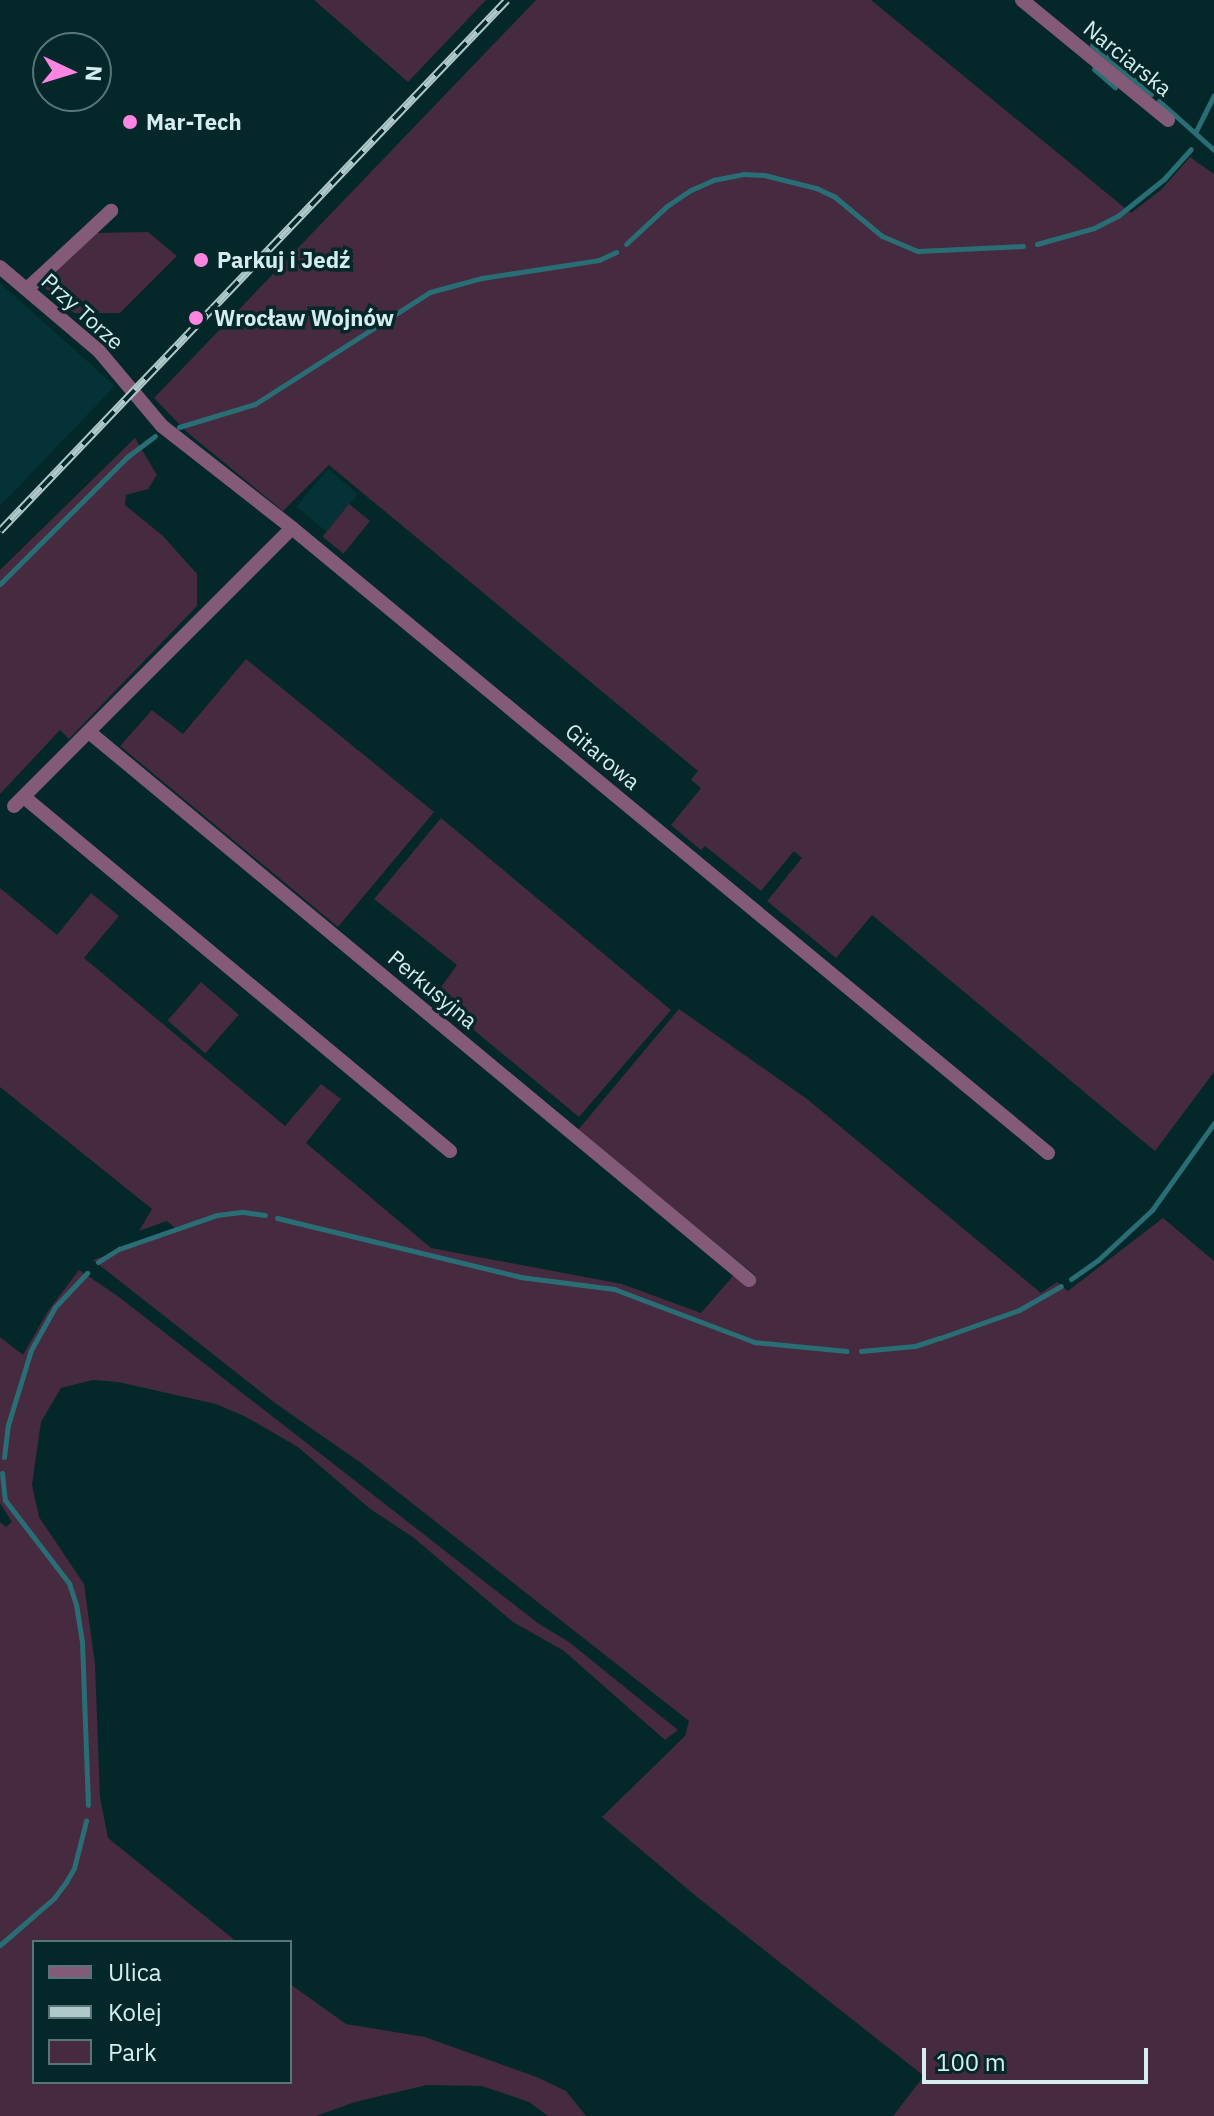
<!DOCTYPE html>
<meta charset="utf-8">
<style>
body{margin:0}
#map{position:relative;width:1214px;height:2116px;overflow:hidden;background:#04272a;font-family:"IBM Plex Sans",sans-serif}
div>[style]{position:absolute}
.built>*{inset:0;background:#043236;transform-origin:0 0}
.green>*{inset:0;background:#462a3f;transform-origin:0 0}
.stream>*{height:5px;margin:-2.5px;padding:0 2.5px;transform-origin:2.5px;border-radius:2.5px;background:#296e75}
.minor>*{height:14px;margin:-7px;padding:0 7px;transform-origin:7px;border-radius:7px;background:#835b78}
.rail>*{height:8px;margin-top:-4px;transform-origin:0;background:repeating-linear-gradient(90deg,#04272a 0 15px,#afc8ca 0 30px);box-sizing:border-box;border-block:2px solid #afc8ca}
.dots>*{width:22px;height:22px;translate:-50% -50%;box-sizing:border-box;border:4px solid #04272a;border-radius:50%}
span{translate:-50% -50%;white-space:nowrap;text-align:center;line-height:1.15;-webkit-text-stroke:7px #04272a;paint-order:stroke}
.street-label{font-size:22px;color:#d6edef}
.poi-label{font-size:22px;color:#d6edef;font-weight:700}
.left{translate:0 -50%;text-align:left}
.legend{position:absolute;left:32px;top:1940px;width:260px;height:144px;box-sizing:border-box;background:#04272a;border:2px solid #587679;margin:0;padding:10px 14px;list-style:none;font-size:24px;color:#d6edef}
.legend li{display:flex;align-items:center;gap:16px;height:40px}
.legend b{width:40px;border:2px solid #587679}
.north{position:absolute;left:32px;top:32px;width:80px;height:80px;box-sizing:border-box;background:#04272a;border:2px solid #587679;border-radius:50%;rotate:94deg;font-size:22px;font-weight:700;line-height:32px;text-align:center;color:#d6edef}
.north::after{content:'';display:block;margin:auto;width:28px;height:36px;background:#fe85e0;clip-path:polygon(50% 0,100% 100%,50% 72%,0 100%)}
.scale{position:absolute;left:922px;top:2048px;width:226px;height:36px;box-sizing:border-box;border:4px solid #d6edef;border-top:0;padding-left:10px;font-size:24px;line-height:28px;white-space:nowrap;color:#d6edef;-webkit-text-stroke:6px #04272a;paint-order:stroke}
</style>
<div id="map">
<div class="built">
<i style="clip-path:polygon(0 283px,115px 386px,0 506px)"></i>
<i style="left:328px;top:469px;width:39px;height:49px;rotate:40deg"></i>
</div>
<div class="green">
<i style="clip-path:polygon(314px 0,486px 0,408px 82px)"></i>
<i style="clip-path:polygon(536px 0,871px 0,1131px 213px,1162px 189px,1190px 157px,1214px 174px,1214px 1072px,1155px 1151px,872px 915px,836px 958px,767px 901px,802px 858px,794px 851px,761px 891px,705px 846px,701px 850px,671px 825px,701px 788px,691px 780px,698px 771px,329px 465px,283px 511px,188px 433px,154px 398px)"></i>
<i style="clip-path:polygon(148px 232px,177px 256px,120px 313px,74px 313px,40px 284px,94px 233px)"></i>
<i style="clip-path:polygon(135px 438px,157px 475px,148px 489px,126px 495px,125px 505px,163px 536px,197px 574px,197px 606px,69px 739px,60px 730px,0 794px,0 570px)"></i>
<i style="left:349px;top:504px;width:27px;height:42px;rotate:39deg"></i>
<i style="clip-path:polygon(246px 659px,434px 812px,338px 927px,120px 746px,152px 710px,183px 734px)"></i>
<i style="clip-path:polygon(441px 818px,671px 1010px,579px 1117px,434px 997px,457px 965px,374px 899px)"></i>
<i style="clip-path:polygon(0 888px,57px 935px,91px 893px,119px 916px,84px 958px,285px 1126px,321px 1084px,341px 1099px,306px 1143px,431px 1248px,622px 1284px,701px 1313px,733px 1276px,748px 1284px,755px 1275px,578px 1130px,679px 1009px,807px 1099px,1041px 1293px,1057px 1282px,1068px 1291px,1163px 1218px,1214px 1261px,1214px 2116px,893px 2116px,924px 2076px,697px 1897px,602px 1817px,685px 1736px,689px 1721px,361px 1463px,275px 1403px,93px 1260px,177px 1230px,167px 1221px,139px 1231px,152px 1209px,0 1087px)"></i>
<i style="left:201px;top:982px;width:50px;height:51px;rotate:41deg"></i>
<i style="clip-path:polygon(79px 1270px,119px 1297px,539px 1624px,569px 1642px,678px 1730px,665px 1740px,564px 1651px,513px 1622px,414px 1538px,369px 1508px,298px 1447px,246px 1417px,216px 1404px,118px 1382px,93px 1380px,61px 1388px,41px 1422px,32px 1485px,39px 1517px,84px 1584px,95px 1664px,100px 1797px,108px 1838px,237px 1942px,34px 1942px,34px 2082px,290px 2082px,290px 1984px,346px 2024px,425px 2037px,539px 2078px,566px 2091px,586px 2116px,548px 2116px,529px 2102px,482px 2086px,427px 2085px,355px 2102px,316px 2116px,0 2116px,0 1522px,6px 1527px,12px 1522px,0 1503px,0 1337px,23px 1355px,48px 1311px)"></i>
</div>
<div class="stream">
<i style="left:1092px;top:45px;width:77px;rotate:39.7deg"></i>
<i style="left:1094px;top:69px;width:28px;rotate:41deg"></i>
<i style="left:1159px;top:101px;width:74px;rotate:41.7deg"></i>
<i style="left:1196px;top:131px;width:40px;rotate:-63.4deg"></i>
<i style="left:626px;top:244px;width:56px;rotate:-42.8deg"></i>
<i style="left:667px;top:206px;width:29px;rotate:-34deg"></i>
<i style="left:691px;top:190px;width:24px;rotate:-24deg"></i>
<i style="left:713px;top:180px;width:31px;rotate:-11deg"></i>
<i style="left:743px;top:174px;width:21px;rotate:3deg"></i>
<i style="left:764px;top:175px;width:54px;rotate:14deg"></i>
<i style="left:816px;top:188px;width:21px;rotate:25deg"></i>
<i style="left:835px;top:197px;width:61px;rotate:39.7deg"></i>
<i style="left:882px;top:236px;width:39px;rotate:23deg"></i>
<i style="left:918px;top:251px;width:105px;rotate:-2.7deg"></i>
<i style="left:1037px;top:244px;width:59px;rotate:-15.7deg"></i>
<i style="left:1094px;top:228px;width:28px;rotate:-27deg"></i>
<i style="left:1119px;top:215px;width:58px;rotate:-38.7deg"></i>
<i style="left:1164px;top:179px;width:40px;rotate:-48deg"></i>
<i style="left:179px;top:427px;width:79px;rotate:-16.8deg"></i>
<i style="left:255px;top:404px;width:208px;rotate:-32.6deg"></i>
<i style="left:430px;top:292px;width:54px;rotate:-15.1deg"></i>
<i style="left:482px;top:278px;width:118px;rotate:-8.7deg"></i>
<i style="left:599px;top:260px;width:19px;rotate:-25deg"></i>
<i style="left:0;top:584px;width:180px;rotate:-45deg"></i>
<i style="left:127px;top:457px;width:35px;rotate:-37deg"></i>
<i style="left:277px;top:1218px;width:250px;rotate:13.6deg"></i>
<i style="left:520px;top:1277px;width:95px;rotate:7.3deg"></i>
<i style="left:614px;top:1289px;width:150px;rotate:20.7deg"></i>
<i style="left:754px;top:1342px;width:93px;rotate:5.5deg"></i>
<i style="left:98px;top:1262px;width:25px;rotate:-32deg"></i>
<i style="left:119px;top:1249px;width:104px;rotate:-19.1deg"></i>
<i style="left:217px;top:1215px;width:26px;rotate:-7deg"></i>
<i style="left:243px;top:1212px;width:22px;rotate:8deg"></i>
<i style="left:1071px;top:1279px;width:33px;rotate:-35deg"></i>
<i style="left:1098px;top:1260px;width:74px;rotate:-42.8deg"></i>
<i style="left:1152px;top:1210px;width:107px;rotate:-54.5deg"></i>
<i style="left:861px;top:1351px;width:54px;rotate:-5.3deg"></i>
<i style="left:915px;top:1346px;width:26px;rotate:-18deg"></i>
<i style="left:940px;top:1338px;width:84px;rotate:-19.5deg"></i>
<i style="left:1019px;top:1310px;width:48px;rotate:-29.7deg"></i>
<i style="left:4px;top:1457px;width:32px;rotate:-83deg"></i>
<i style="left:8px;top:1425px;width:78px;rotate:-73deg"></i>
<i style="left:31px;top:1350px;width:49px;rotate:-60.8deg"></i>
<i style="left:55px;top:1307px;width:47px;rotate:-46.7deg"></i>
<i style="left:2px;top:1473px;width:27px;rotate:84deg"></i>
<i style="left:5px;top:1500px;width:105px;rotate:52.4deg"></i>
<i style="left:69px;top:1583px;width:22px;rotate:72deg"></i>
<i style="left:76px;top:1604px;width:38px;rotate:81deg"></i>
<i style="left:82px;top:1642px;width:163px;rotate:87.9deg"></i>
<i style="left:0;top:1945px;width:72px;rotate:-41deg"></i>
<i style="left:54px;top:1898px;width:20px;rotate:-53deg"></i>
<i style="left:66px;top:1882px;width:16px;rotate:-60deg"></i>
<i style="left:74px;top:1868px;width:49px;rotate:-75.7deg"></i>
</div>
<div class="minor">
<i style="left:1022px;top:0;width:189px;rotate:39.4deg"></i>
<i style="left:0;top:267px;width:130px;rotate:40.3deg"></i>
<i style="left:99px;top:351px;width:98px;rotate:50deg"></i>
<i style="left:162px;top:426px;width:165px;rotate:38.1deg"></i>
<i style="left:292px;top:528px;width:981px;rotate:39.58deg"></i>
<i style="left:27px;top:289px;width:115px;rotate:-42.9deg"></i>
<i style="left:89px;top:732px;width:858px;rotate:39.7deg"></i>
<i style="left:24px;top:797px;width:554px;rotate:39.73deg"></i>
<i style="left:14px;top:806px;width:393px;rotate:-45deg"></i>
</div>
<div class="rail">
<i style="left:0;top:531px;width:734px;rotate:-46.32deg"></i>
</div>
<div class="dots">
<i style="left:130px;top:122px;background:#fe85e0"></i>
<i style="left:201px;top:260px;background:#fe85e0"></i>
<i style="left:196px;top:318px;background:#fe85e0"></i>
</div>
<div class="street-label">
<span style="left:1128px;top:58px;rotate:39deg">Narciarska</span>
<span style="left:83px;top:311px;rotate:42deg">Przy Torze</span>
<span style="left:603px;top:756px;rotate:40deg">Gitarowa</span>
<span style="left:433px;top:989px;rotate:40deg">Perkusyjna</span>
</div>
<div class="poi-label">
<span class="left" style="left:146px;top:122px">Mar-Tech</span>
<span class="left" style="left:217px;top:260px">Parkuj i Jedź</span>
<span class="left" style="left:214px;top:318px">Wrocław Wojnów</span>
</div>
<ul class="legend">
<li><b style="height:10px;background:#835b78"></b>Ulica</li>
<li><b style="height:10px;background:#afc8ca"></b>Kolej</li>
<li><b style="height:22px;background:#462a3f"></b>Park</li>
</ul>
<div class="north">N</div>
<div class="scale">100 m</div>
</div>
